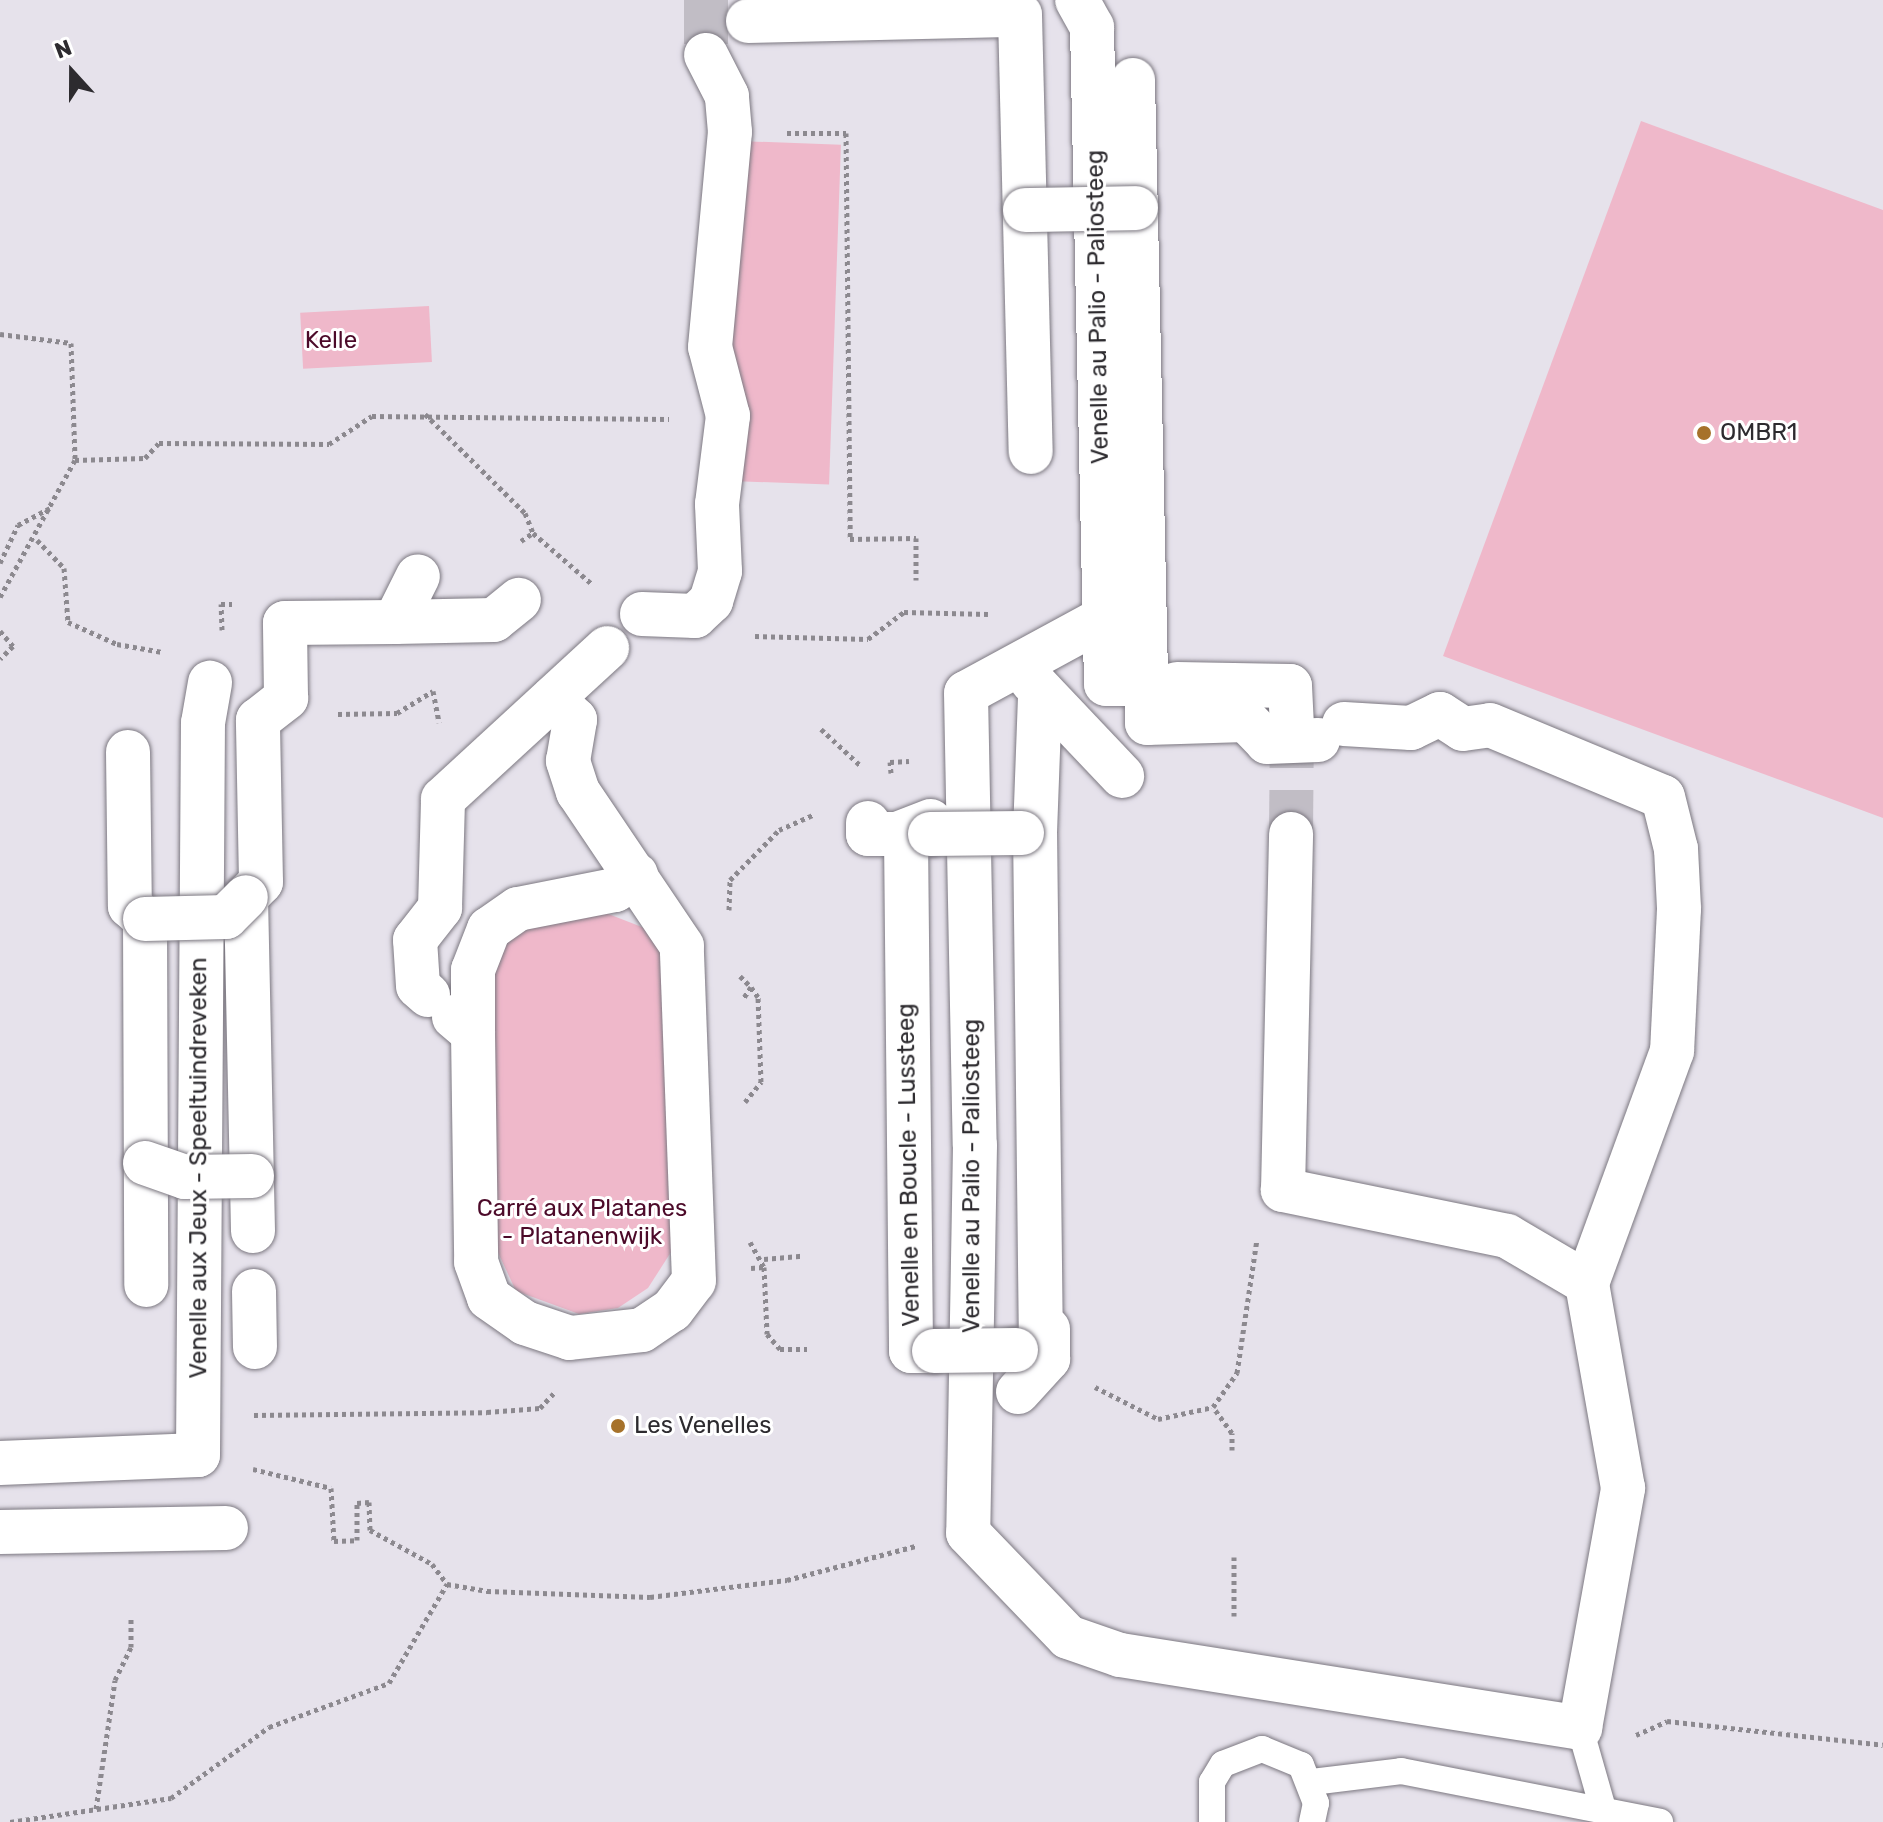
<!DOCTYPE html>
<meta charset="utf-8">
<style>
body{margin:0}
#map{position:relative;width:1883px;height:1822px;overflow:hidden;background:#e6e2eb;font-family:Rubik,sans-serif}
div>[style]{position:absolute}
.green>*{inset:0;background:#efb8ca;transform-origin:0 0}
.street-tunnel>*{height:44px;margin-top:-22px;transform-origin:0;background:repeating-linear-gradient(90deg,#c1bdc5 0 44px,transparent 0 66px)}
.path>*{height:5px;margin-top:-2.5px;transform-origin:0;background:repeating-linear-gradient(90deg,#8c898f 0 4px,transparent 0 8px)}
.roads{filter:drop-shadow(0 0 2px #7c7881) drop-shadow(0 0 2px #7c7881)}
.lane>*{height:26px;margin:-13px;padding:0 13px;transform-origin:13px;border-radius:13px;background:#fff}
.street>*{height:44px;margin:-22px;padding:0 22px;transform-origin:22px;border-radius:22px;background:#fff}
.bridges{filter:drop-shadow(0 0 2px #7c7881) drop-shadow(0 0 2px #7c7881)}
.street-bridge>*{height:44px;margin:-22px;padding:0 22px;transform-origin:22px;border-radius:22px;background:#fff}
.dots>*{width:22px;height:22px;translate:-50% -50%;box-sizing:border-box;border:4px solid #fff;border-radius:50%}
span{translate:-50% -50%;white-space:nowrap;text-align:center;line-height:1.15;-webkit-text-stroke:6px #fff;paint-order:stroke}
.street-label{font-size:24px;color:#2d2b2f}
.park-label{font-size:24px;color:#4c0a29}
.poi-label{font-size:24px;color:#2d2b2f}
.left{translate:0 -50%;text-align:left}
.north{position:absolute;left:32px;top:32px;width:80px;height:80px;-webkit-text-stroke:6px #fff;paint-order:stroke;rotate:339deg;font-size:22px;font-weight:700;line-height:32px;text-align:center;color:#2d2b2f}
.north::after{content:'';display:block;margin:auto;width:28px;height:36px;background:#2d2b2f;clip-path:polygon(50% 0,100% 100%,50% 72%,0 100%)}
</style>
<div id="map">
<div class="green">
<i style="clip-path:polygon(1641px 121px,1883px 210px,1883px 818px,1443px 656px)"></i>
<i style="left:737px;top:141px;width:104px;height:340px;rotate:2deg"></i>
<i style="left:429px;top:306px;width:56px;height:129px;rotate:87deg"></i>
<i style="clip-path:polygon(593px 908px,647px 929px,669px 965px,673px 1249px,648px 1288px,618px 1308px,579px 1314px,516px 1291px,493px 1242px,495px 963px,504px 940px,528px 920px)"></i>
</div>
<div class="street-tunnel">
<i style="left:706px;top:0;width:55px;rotate:90deg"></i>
<i style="left:1291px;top:834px;width:107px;rotate:-89.5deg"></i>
</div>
<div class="path">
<i style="left:787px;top:133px;width:59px"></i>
<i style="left:846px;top:133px;width:406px;rotate:89.4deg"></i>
<i style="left:850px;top:539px;width:66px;rotate:-0.9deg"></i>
<i style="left:916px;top:538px;width:42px;rotate:90deg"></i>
<i style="left:0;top:334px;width:72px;rotate:7.2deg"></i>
<i style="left:71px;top:343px;width:117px;rotate:88deg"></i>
<i style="left:425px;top:414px;width:141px;rotate:44.7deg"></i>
<i style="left:525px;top:513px;width:22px;rotate:68deg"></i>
<i style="left:533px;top:533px;width:79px;rotate:40.9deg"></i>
<i style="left:37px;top:540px;width:39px;rotate:46deg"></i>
<i style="left:64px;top:568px;width:54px;rotate:85.8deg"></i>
<i style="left:68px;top:622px;width:54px;rotate:24.2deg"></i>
<i style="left:117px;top:644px;width:46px;rotate:10.1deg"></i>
<i style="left:521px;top:541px;width:14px;rotate:-34deg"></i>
<i style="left:0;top:563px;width:42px;rotate:-64.7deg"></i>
<i style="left:18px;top:525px;width:36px;rotate:-28deg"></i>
<i style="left:0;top:597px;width:156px;rotate:-61.3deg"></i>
<i style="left:75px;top:460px;width:70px;rotate:-1.6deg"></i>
<i style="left:145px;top:458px;width:21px;rotate:-47deg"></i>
<i style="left:159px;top:443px;width:170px;rotate:0.3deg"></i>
<i style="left:329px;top:444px;width:51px;rotate:-33.1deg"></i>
<i style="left:372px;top:416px;width:297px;rotate:0.6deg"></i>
<i style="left:222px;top:630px;width:26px;rotate:-92deg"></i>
<i style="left:221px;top:604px;width:11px"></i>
<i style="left:0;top:631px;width:20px;rotate:49deg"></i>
<i style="left:13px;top:646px;width:18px;rotate:135deg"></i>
<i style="left:755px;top:636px;width:113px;rotate:1.5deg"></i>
<i style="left:868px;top:639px;width:45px;rotate:-36.9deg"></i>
<i style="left:904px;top:612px;width:84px;rotate:1.4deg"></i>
<i style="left:338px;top:714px;width:59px;rotate:-1deg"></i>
<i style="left:397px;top:713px;width:42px;rotate:-31.4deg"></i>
<i style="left:433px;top:691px;width:32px;rotate:79deg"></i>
<i style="left:821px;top:729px;width:54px;rotate:42.8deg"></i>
<i style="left:891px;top:773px;width:11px;rotate:-95deg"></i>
<i style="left:890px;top:762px;width:19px;rotate:-3deg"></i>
<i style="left:729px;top:910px;width:30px;rotate:-88deg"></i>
<i style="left:730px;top:880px;width:70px;rotate:-45.6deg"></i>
<i style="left:779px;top:830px;width:37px;rotate:-24deg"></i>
<i style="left:740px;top:976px;width:16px;rotate:45deg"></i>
<i style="left:751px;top:987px;width:14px;rotate:124deg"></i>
<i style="left:745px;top:1102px;width:26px;rotate:-51deg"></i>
<i style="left:761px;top:1082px;width:85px;rotate:-92deg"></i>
<i style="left:758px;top:997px;width:12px;rotate:-125deg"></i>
<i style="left:750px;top:1242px;width:29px;rotate:61deg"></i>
<i style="left:764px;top:1259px;width:38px;rotate:-5deg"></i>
<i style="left:751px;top:1268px;width:13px;rotate:-4deg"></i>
<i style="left:764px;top:1267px;width:67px;rotate:87.4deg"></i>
<i style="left:767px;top:1334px;width:20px;rotate:49deg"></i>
<i style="left:780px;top:1349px;width:27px"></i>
<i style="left:1095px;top:1387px;width:71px;rotate:26.9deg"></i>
<i style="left:1158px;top:1419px;width:56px;rotate:-12.3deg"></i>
<i style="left:254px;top:1415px;width:233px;rotate:-0.7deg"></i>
<i style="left:487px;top:1412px;width:53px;rotate:-4.3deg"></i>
<i style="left:540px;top:1408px;width:21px;rotate:-47deg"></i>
<i style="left:1232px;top:1450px;width:17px;rotate:-90deg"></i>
<i style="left:1232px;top:1433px;width:32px;rotate:-126deg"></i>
<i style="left:1213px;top:1407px;width:42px;rotate:-54.8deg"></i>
<i style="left:1237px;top:1373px;width:135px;rotate:-81.5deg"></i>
<i style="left:253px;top:1469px;width:80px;rotate:13.7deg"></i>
<i style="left:331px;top:1488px;width:53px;rotate:86.8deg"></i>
<i style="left:334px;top:1541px;width:23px;rotate:-2deg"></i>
<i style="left:357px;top:1540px;width:37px;rotate:-90deg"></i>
<i style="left:357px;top:1503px;width:12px;rotate:-5deg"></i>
<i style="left:369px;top:1502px;width:28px;rotate:88deg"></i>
<i style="left:370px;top:1530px;width:71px;rotate:28.7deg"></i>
<i style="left:432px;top:1564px;width:25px;rotate:53deg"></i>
<i style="left:447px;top:1584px;width:41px;rotate:9.9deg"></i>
<i style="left:487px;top:1591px;width:163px;rotate:2.1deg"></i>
<i style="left:650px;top:1597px;width:138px;rotate:-7.1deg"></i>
<i style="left:787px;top:1580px;width:133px;rotate:-14.8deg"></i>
<i style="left:1234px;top:1616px;width:59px;rotate:-90deg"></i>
<i style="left:1636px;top:1735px;width:34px;rotate:-24deg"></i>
<i style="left:1667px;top:1721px;width:217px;rotate:6.3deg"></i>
<i style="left:96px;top:1809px;width:130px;rotate:-81.6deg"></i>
<i style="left:115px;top:1680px;width:37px;rotate:-64deg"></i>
<i style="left:131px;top:1647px;width:30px;rotate:-90deg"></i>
<i style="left:10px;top:1822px;width:163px;rotate:-8.5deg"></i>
<i style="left:171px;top:1798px;width:121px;rotate:-35.9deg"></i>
<i style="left:269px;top:1727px;width:128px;rotate:-20.1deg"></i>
<i style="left:389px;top:1683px;width:115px;rotate:-59.6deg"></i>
</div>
<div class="roads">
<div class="lane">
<i style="left:1580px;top:1728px;width:87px;rotate:74.1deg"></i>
<i style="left:1312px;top:1782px;width:90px;rotate:-7deg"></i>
<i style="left:1401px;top:1771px;width:264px;rotate:11.1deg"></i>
<i style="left:1212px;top:1822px;width:40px;rotate:-90deg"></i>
<i style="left:1212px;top:1782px;width:21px;rotate:-59deg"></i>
<i style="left:1223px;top:1764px;width:42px;rotate:-21deg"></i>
<i style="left:1262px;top:1749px;width:42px;rotate:22.3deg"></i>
<i style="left:1301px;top:1765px;width:41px;rotate:68.5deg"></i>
<i style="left:1316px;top:1803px;width:19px;rotate:102deg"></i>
</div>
<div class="street">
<i style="left:1077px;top:0;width:31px;rotate:61deg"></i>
<i style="left:1092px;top:27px;width:657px;rotate:88.78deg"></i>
<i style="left:1106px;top:684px;width:47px"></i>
<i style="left:748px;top:21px;width:272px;rotate:-1.3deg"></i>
<i style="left:1020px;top:15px;width:437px;rotate:88.6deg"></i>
<i style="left:1133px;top:80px;width:643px;rotate:88.75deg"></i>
<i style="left:1147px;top:723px;width:99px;rotate:-1.7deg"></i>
<i style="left:1246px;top:720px;width:30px;rotate:46deg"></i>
<i style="left:1267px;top:742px;width:51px;rotate:-2.2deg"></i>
<i style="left:642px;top:614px;width:53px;rotate:2.2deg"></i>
<i style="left:695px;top:616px;width:22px;rotate:-43deg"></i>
<i style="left:711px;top:601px;width:31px;rotate:-73deg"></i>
<i style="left:720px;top:571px;width:67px;rotate:-92.6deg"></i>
<i style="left:717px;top:504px;width:89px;rotate:-82.9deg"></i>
<i style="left:728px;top:416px;width:71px;rotate:-104.6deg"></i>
<i style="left:710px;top:347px;width:216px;rotate:-84.7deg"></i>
<i style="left:730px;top:132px;width:36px;rotate:-95deg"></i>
<i style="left:727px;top:96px;width:46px;rotate:-117.1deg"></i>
<i style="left:1106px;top:617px;width:159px;rotate:151.5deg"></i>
<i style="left:966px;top:693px;width:452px;rotate:88.9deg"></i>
<i style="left:975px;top:1145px;width:388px;rotate:91deg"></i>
<i style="left:968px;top:1533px;width:144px;rotate:46.1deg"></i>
<i style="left:1068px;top:1637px;width:55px;rotate:19.1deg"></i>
<i style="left:1120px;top:1655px;width:466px;rotate:9deg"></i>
<i style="left:1580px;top:1728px;width:244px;rotate:-79.8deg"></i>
<i style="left:1623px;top:1488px;width:208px;rotate:-100deg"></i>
<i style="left:1587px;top:1283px;width:93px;rotate:-149.6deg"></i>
<i style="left:1507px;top:1236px;width:229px;rotate:-168.4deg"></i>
<i style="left:1283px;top:1190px;width:356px;rotate:-88.7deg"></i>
<i style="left:395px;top:622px;width:99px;rotate:-1.2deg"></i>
<i style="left:494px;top:620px;width:32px;rotate:-39deg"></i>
<i style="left:1032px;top:681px;width:131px;rotate:46.5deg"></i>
<i style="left:1177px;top:684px;width:113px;rotate:1deg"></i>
<i style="left:1290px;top:686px;width:41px;rotate:87.2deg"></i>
<i style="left:1344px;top:724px;width:67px;rotate:3.4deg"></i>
<i style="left:1411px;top:728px;width:32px;rotate:-26deg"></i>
<i style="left:1440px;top:714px;width:27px;rotate:33deg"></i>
<i style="left:1463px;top:729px;width:27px;rotate:-8deg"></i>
<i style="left:1490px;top:725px;width:187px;rotate:22.6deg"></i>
<i style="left:1663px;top:797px;width:54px;rotate:76deg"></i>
<i style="left:1676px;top:849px;width:60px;rotate:87.1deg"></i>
<i style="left:1679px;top:909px;width:142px;rotate:92.8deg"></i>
<i style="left:1672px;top:1051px;width:247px;rotate:110.1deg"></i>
<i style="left:128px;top:752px;width:154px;rotate:89.3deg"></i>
<i style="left:130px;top:906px;width:20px;rotate:41deg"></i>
<i style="left:145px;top:919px;width:366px;rotate:89.8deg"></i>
<i style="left:868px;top:823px;width:11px;rotate:90deg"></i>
<i style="left:868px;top:834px;width:29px"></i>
<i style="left:897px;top:834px;width:36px;rotate:-21deg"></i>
<i style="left:1035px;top:833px;width:134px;rotate:-87.9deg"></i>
<i style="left:930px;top:834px;width:24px;rotate:178deg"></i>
<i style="left:906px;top:835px;width:516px;rotate:89.44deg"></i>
<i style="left:911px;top:1351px;width:23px"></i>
<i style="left:428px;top:995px;width:13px;rotate:-138deg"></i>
<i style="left:418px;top:986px;width:46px;rotate:-93.7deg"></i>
<i style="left:415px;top:940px;width:41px;rotate:-52deg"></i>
<i style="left:440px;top:908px;width:109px;rotate:-88.4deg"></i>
<i style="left:443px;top:799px;width:223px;rotate:-42.6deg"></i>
<i style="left:454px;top:1017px;width:25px;rotate:40deg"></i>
<i style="left:473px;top:1033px;width:229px;rotate:89.2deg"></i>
<i style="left:476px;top:1262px;width:38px;rotate:70deg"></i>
<i style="left:489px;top:1298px;width:44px;rotate:34.8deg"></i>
<i style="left:525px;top:1323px;width:47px;rotate:18.4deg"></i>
<i style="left:570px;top:1338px;width:72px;rotate:-6.3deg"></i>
<i style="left:642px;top:1330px;width:36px;rotate:-34deg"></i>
<i style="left:672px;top:1310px;width:36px;rotate:-53deg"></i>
<i style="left:694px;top:1281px;width:335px;rotate:-92.1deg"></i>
<i style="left:682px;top:946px;width:186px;rotate:-124deg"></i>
<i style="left:578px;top:792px;width:33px;rotate:-108deg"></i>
<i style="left:568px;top:761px;width:42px;rotate:-80.3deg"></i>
<i style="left:575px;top:720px;width:31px;rotate:-135deg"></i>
<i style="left:473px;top:1033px;width:63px;rotate:-90deg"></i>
<i style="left:473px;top:970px;width:44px;rotate:-68.7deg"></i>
<i style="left:489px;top:929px;width:35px;rotate:-35deg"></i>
<i style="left:518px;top:909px;width:99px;rotate:-11.1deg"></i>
<i style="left:615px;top:890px;width:26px;rotate:-36deg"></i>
<i style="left:253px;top:1231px;width:334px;rotate:-91.2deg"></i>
<i style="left:246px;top:897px;width:21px;rotate:-45deg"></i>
<i style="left:261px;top:882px;width:162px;rotate:-91.1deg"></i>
<i style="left:258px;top:720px;width:36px;rotate:-38deg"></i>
<i style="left:286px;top:698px;width:75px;rotate:-90.8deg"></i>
<i style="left:285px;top:623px;width:110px;rotate:-0.5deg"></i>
<i style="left:395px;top:622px;width:51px;rotate:-63.4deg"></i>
<i style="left:254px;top:1291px;width:56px;rotate:89deg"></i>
<i style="left:1016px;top:1350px;width:25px"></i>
<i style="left:1041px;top:1350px;width:517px;rotate:-90.66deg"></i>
<i style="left:1035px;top:833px;width:13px;rotate:180deg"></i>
<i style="left:1018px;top:1392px;width:45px;rotate:-47.7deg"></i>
<i style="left:1048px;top:1359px;width:30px;rotate:-90deg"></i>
<i style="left:0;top:1463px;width:198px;rotate:-2.3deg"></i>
<i style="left:198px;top:1455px;width:732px;rotate:-89.61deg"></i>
<i style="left:203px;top:723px;width:41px;rotate:-80.1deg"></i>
<i style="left:0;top:1532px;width:226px;rotate:-1deg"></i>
</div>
</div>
<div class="bridges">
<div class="street-bridge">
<i style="left:1025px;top:210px;width:111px;rotate:-1deg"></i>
<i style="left:930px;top:834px;width:92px;rotate:-0.6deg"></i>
<i style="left:145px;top:919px;width:81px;rotate:-1.4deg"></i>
<i style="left:226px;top:917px;width:28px;rotate:-45deg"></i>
<i style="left:145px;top:1163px;width:42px;rotate:19.3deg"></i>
<i style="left:185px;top:1177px;width:67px;rotate:-0.9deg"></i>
<i style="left:934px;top:1351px;width:82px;rotate:-0.7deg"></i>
</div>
</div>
<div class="dots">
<i style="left:1704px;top:433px;background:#a6722b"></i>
<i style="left:618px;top:1426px;background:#a6722b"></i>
</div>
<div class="street-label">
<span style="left:1098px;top:307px;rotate:-91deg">Venelle au Palio - Paliosteeg</span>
<span style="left:909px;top:1165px;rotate:-91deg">Venelle en Boucle - Lussteeg</span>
<span style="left:199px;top:1168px;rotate:-90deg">Venelle aux Jeux - Speeltuindreveken</span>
<span style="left:972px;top:1176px;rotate:-90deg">Venelle au Palio - Paliosteeg</span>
</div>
<div class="park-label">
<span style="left:331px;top:341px">Kelle</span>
<span style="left:582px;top:1223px">Carré aux Platanes<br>- Platanenwijk</span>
</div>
<div class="poi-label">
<span class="left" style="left:1720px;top:433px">OMBR1</span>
<span class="left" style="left:634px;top:1426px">Les Venelles</span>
</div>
<div class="north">N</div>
</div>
